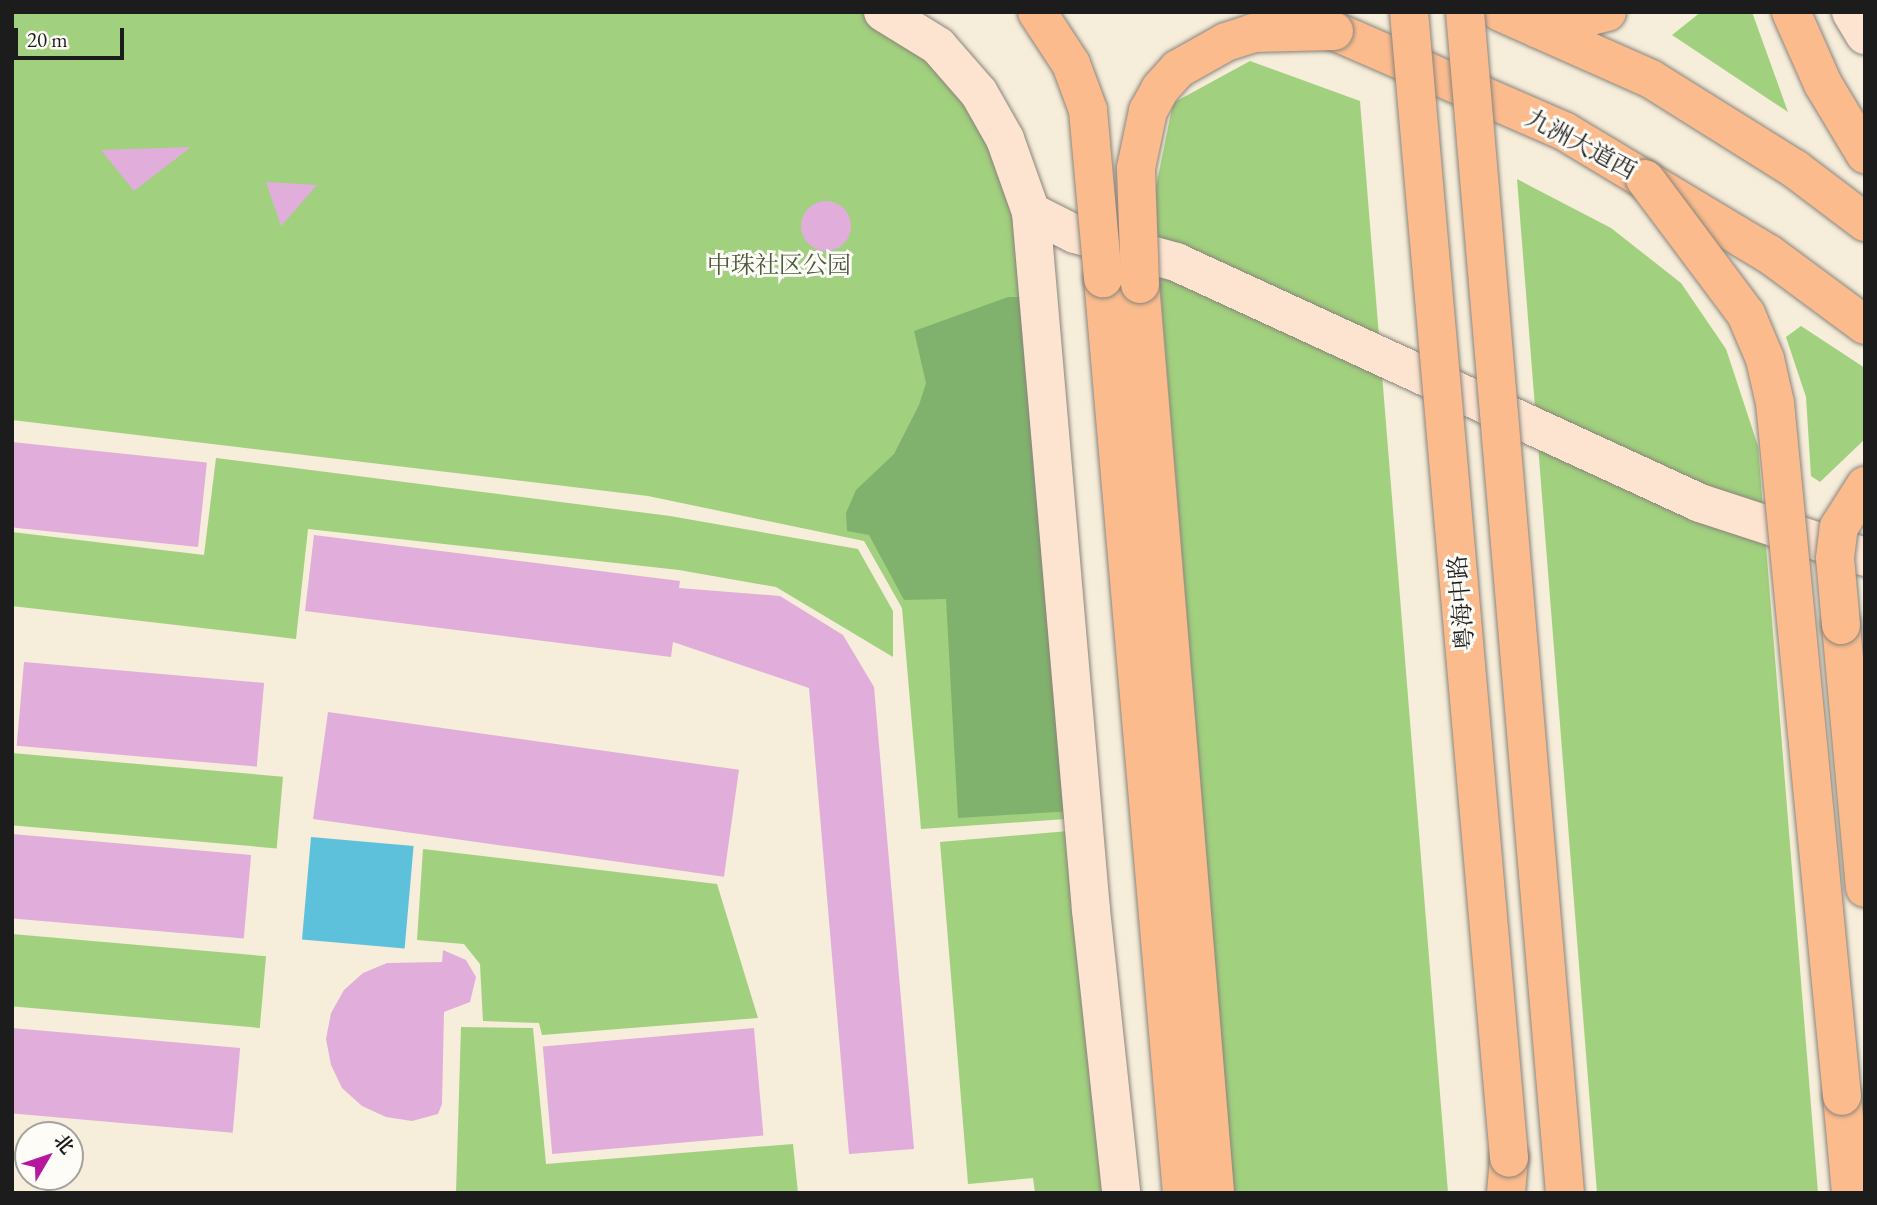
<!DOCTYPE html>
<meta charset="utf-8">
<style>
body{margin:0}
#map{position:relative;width:1877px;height:1205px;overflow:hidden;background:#f6edda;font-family:"EB Garamond","Noto Serif SC",serif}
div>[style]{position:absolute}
.green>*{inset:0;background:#a1d07e;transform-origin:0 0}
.forest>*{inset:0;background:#80b26d}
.water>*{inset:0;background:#5ec1dc;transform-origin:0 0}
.building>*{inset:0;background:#e1aedb;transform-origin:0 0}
.round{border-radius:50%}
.roads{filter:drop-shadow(0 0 2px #89847b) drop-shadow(0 0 2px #89847b)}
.secondary>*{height:38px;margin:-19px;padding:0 19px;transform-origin:19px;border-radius:19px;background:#fde4d1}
.primary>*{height:38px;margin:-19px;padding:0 19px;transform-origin:19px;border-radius:19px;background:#fbbb8d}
.highway>*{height:38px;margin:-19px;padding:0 19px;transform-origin:19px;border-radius:19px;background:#fbbb8d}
.bridges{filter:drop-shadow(0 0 2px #89847b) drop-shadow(0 0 2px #89847b)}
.primary-bridge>*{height:38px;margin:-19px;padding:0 19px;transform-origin:19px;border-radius:19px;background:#fbbb8d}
.highway-bridge>*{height:38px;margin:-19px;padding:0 19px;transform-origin:19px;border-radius:19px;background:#fbbb8d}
span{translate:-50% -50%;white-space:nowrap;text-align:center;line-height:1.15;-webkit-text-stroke:6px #fdfcf7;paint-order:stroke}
.street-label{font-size:24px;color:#1c1c1c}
.park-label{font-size:24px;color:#4b5b3e}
.frame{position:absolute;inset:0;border:14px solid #1c1c1c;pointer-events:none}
.north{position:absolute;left:14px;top:1121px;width:70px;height:70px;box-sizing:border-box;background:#fdfcf7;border:2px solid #a3a29f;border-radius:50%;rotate:51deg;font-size:19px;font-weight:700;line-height:28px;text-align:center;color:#1c1c1c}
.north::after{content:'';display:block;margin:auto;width:24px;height:32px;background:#b5179e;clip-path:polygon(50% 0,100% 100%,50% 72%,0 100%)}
.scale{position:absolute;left:14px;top:28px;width:110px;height:32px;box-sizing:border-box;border:4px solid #1c1c1c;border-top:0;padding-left:9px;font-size:21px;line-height:24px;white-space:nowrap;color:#1c1c1c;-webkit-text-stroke:5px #fdfcf7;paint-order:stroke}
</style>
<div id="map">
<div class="green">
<i style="clip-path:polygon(12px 12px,876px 12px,890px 17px,1004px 139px,1080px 818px,921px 829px,902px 608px,864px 541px,648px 496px,12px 420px)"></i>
<i style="clip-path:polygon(1701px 12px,1752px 12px,1788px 112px,1672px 35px)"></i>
<i style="clip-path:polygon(1250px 61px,1360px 101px,1448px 1193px,1234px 1193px,1153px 201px,1173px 103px)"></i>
<i style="clip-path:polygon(1517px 179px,1611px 228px,1681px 283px,1726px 349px,1758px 446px,1818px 1193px,1597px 1193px)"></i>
<i style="clip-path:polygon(1801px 326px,1865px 368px,1865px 439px,1820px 482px,1811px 476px,1806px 397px,1786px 337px)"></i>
<i style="clip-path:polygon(216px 458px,670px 516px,858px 549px,893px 611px,893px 657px,776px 587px,679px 570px,308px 529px,296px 639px,12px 606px,12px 532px,204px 555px)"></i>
<i style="left:12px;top:753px;width:272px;height:72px;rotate:5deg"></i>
<i style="clip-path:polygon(1069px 831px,1106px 1193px,1035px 1193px,1033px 1178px,968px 1184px,940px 842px)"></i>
<i style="clip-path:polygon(423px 849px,717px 884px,758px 1018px,542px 1035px,539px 1023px,483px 1021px,480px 964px,464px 944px,417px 940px)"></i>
<i style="left:12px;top:934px;width:255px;height:72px;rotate:5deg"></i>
<i style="clip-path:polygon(461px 1027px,533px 1028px,546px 1164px,793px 1144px,798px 1193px,456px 1193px)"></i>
</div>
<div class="forest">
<i style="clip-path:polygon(1008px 297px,1027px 297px,1073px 811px,958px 818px,946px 599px,904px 600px,869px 535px,847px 531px,846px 513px,856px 490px,894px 454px,919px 405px,926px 383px,914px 331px)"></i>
</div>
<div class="water">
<i style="left:311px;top:837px;width:103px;height:103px;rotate:5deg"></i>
</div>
<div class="building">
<i style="clip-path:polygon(191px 147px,134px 191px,101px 150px)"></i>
<i style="clip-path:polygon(266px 182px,317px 185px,281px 226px)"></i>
<i class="round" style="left:801px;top:201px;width:50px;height:50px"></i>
<i style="left:12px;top:442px;width:196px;height:85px;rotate:6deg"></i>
<i style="clip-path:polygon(314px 535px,680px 581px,679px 588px,780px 596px,843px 635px,874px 687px,914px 1149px,849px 1154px,809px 688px,673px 642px,671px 657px,305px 611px)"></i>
<i style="left:24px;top:662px;width:241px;height:84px;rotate:5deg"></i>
<i style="left:328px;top:712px;width:415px;height:108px;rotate:8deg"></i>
<i style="left:12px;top:834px;width:240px;height:84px;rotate:5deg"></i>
<i style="clip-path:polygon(443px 950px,466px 960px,476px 977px,470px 1002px,444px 1012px,442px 1104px,438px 1114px,412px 1121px,386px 1117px,362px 1106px,342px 1088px,331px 1065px,326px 1039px,331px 1013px,344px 990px,363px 973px,387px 963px,442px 962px)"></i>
<i style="left:12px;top:1028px;width:229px;height:85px;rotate:5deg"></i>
<i style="left:754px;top:1028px;width:108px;height:212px;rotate:85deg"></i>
</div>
<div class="roads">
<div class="secondary">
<i style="left:883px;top:12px;width:65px;rotate:31.7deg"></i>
<i style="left:938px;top:46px;width:62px;rotate:48.9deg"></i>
<i style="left:979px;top:93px;width:53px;rotate:60.5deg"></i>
<i style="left:1005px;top:139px;width:77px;rotate:70.4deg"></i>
<i style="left:1031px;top:212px;width:701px;rotate:85.09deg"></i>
<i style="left:1091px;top:910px;width:285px;rotate:83.9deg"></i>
<i style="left:1851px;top:12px;width:27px;rotate:59deg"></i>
<i style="left:1031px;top:212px;width:49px;rotate:26.6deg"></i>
<i style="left:1075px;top:234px;width:105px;rotate:15.5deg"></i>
<i style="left:1176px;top:262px;width:577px;rotate:24.7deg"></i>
<i style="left:1700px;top:503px;width:174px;rotate:18.1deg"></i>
</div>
<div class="primary">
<i style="left:1271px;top:12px;width:66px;rotate:16.8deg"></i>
<i style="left:1334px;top:31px;width:251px;rotate:23.5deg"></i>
<i style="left:1564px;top:131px;width:239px;rotate:31deg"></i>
<i style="left:1769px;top:254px;width:119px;rotate:36.5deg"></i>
<i style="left:1500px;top:12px;width:165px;rotate:23.9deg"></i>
<i style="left:1651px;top:79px;width:170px;rotate:32deg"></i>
<i style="left:1795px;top:169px;width:88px;rotate:37.1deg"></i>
<i style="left:1842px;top:1096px;width:97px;rotate:84.7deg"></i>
</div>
<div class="highway">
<i style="left:1791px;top:12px;width:79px;rotate:66deg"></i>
<i style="left:1823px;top:84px;width:82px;rotate:59deg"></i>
<i style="left:1538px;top:29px;width:71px;rotate:-13.8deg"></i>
<i style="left:1103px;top:278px;width:918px;rotate:85.07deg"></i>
<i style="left:1140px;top:284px;width:912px;rotate:85.28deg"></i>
<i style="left:1841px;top:625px;width:264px;rotate:84.8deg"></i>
<i style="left:1506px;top:1193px;width:35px;rotate:-85deg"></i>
</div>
</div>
<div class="bridges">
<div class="primary-bridge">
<i style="left:1645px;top:179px;width:169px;rotate:53.2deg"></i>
<i style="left:1746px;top:314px;width:49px;rotate:67.1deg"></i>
<i style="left:1765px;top:359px;width:45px;rotate:77.2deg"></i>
<i style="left:1775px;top:403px;width:696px;rotate:84.48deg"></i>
</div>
<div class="highway-bridge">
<i style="left:1037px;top:12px;width:62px;rotate:56.8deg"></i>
<i style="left:1071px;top:64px;width:49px;rotate:69.7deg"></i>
<i style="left:1088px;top:110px;width:169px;rotate:84.9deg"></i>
<i style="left:1409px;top:12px;width:1150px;rotate:85.01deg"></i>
<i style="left:1465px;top:12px;width:1185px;rotate:85.16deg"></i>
<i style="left:1140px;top:284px;width:116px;rotate:-92deg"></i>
<i style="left:1136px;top:168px;width:58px;rotate:-78.1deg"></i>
<i style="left:1148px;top:111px;width:25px;rotate:-61deg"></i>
<i style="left:1160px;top:89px;width:27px;rotate:-48deg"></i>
<i style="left:1178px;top:69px;width:55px;rotate:-29.4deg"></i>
<i style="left:1226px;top:42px;width:28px;rotate:-18deg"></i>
<i style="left:1253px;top:33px;width:81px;rotate:-1.4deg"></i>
<i style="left:1841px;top:625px;width:67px;rotate:-95.1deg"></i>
<i style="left:1835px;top:558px;width:31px;rotate:-83deg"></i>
<i style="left:1839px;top:527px;width:49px;rotate:-57.6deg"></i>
</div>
</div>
<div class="street-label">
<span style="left:1581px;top:144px;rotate:28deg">九洲大道西</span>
<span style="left:1461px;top:603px;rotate:-95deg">粤海中路</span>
</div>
<div class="park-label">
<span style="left:779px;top:265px">中珠社区公园</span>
</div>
<div class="frame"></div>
<div class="north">北</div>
<div class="scale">20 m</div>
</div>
